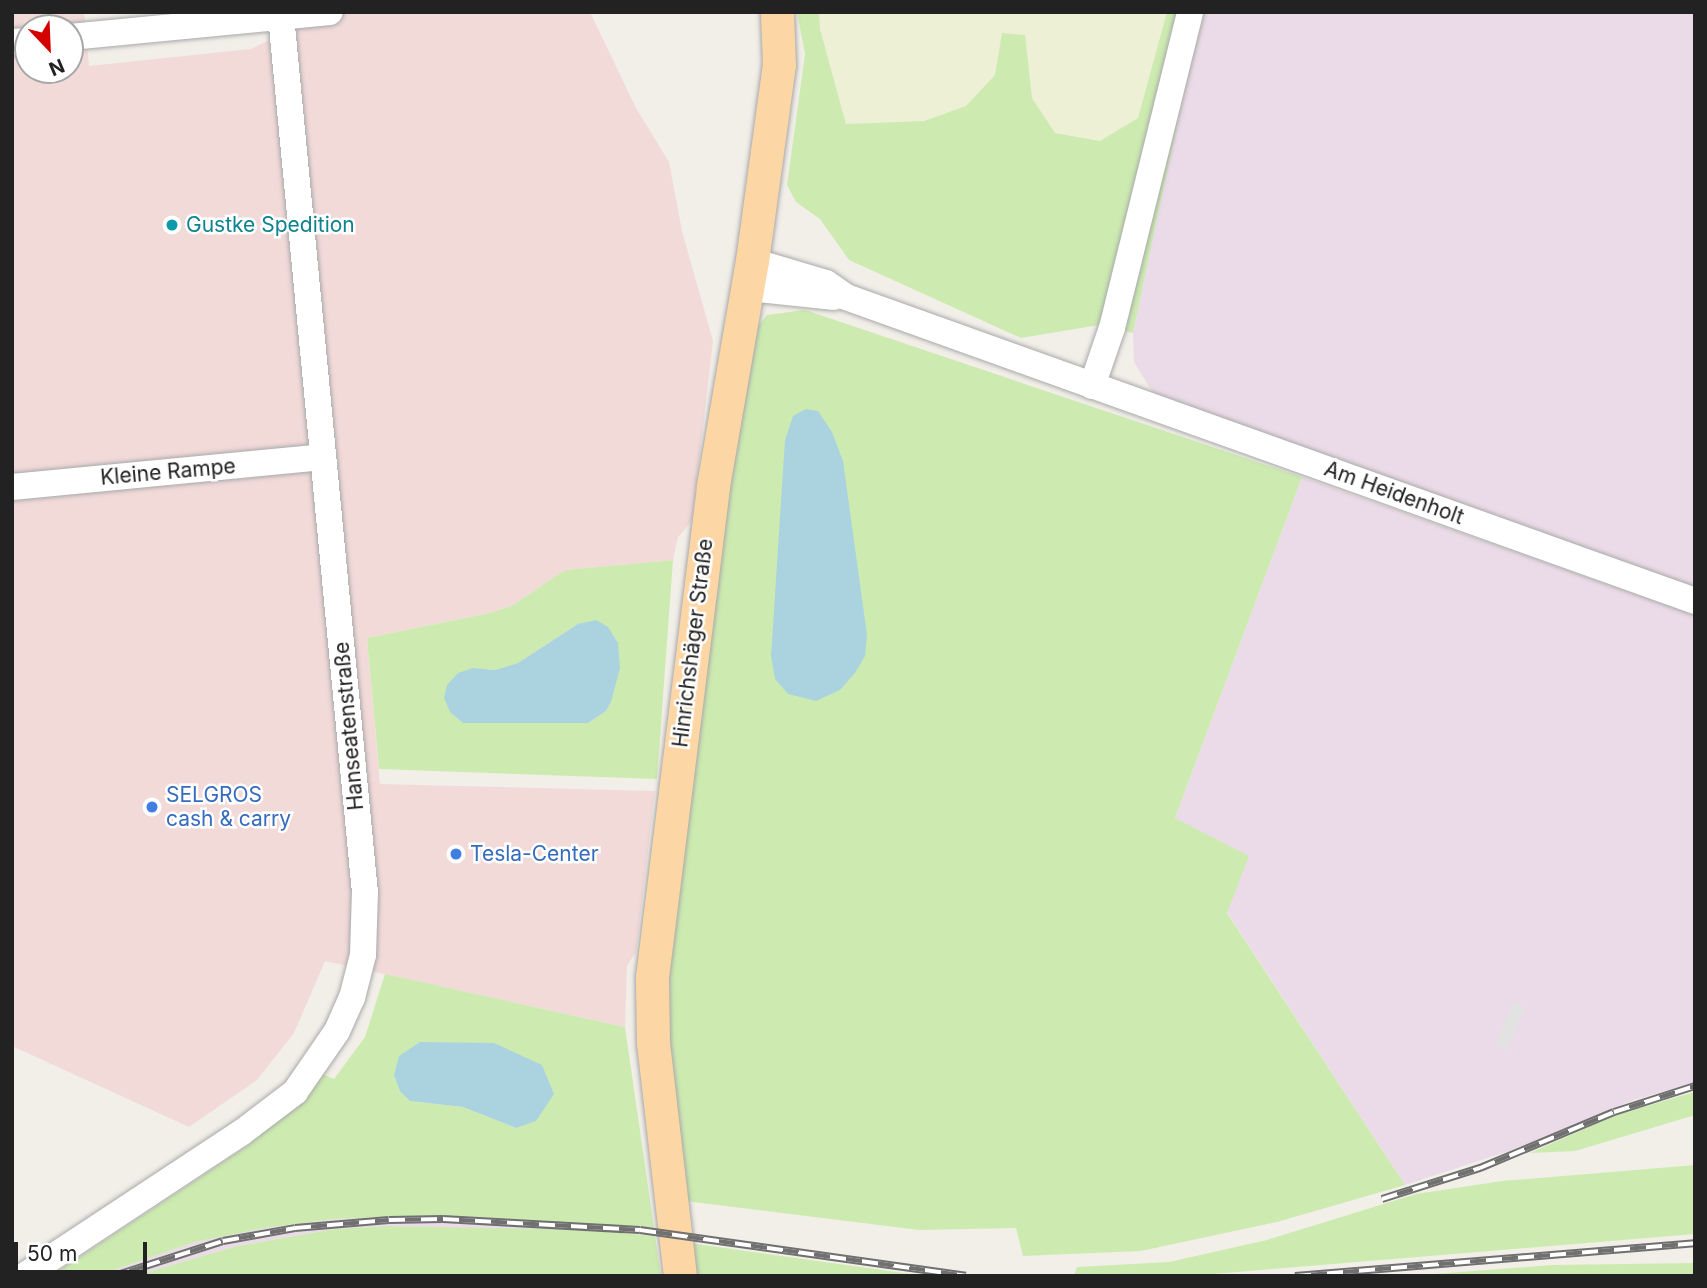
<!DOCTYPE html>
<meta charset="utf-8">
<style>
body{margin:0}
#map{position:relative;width:1707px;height:1288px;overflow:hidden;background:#f2efe9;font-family:Inter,sans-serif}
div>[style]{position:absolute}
.commercial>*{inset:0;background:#f2dad9}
.industrial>*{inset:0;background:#ebdbe8}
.farmland>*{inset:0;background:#eef0d5}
.grass>*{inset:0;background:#cdebb0}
.parking>*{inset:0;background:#e2e2e2;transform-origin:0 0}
.water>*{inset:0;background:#aad3df}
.roads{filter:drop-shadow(0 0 2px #a9a9a9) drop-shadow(0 0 2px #a9a9a9)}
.minor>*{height:26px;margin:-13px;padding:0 13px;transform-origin:13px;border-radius:13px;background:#fff}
.major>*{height:33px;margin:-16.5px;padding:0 16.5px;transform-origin:16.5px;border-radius:16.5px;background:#fcd6a4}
.rail>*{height:8px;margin-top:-4px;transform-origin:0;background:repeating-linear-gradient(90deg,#fff 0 16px,#707070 0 32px);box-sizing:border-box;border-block:2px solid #707070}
.dots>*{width:19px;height:19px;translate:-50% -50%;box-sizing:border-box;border:4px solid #fff;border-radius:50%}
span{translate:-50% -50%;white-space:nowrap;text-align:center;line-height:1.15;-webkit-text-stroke:5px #fff;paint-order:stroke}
.culture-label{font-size:21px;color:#0d838f}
.left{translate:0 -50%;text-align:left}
.street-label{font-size:21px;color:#222}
.shop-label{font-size:21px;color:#366cbe}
.frame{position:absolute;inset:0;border:14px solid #222;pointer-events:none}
.north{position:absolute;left:14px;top:14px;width:70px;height:70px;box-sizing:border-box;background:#fff;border:2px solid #a7a7a7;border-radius:50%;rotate:157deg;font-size:19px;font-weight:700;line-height:28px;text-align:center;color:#222}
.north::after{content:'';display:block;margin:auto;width:24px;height:32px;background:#d40000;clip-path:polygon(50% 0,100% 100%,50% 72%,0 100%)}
.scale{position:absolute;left:14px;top:1242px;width:133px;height:32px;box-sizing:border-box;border:4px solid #222;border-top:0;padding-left:9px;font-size:21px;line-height:24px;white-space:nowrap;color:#222;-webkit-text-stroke:5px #fff;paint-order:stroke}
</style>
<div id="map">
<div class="commercial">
<i style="clip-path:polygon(evenodd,12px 12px,84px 12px,89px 66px,251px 49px,274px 38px,276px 12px,590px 12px,636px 108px,669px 162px,682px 231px,713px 341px,692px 521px,678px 537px,673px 560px,565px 570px,513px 605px,490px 613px,367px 638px,380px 784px,655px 791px,636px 952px,627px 966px,625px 1027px,325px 961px,294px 1033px,257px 1080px,189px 1127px,12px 1046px,12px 12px,28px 28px,70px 28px,70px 70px,28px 70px,28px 28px)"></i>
</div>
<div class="industrial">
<i style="clip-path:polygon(1201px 12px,1695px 12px,1695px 587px,1156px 398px,1134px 362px,1133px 333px)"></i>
<i style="clip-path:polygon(1302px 477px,1695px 615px,1695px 1082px,1634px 1100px,1512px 1150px,1405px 1185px,1227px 912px,1175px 818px)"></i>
<i style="clip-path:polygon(445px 1215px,617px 1224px,667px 1230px,668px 1238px,627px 1232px,388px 1226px,335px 1229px,237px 1246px,134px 1276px,97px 1276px,195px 1242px,265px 1228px,334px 1219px)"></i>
</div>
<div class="farmland">
<i style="clip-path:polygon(819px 12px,1167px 12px,1138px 118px,1100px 141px,1055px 133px,1032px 98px,1025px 36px,1002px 34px,995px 75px,966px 106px,924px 121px,846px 124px,820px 29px)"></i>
</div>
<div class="grass">
<i style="clip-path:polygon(797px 12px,819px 12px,820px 29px,846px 124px,924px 121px,966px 106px,995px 75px,1002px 33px,1025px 35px,1032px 98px,1055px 133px,1100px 141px,1138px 118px,1167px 12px,1201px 12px,1133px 333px,1099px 325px,1021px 338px,849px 260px,820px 219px,796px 202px,787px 185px,805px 54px)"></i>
<i style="clip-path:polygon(805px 310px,1302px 477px,1175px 818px,1249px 856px,1227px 913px,1405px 1185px,1277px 1222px,1141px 1251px,1023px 1256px,1016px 1228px,919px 1230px,685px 1201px,662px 972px,748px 339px,767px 315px)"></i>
<i style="clip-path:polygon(evenodd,673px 560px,657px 779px,379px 769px,367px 638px,490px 613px,513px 605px,565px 570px,673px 560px,578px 624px,611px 702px,606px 711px,588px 723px,473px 668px,495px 670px,518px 663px,578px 624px)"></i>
<i style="clip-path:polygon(evenodd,385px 974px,625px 1027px,654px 1228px,445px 1215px,334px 1219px,265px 1228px,195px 1242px,97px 1276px,51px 1276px,247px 1146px,286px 1114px,323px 1074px,334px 1079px,365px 1037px,385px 974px,554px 1094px,516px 1128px,463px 1107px,410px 1101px,554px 1094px)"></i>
<i style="clip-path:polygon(1695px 1092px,1695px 1115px,1575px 1151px,1530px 1153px,1618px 1114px)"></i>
<i style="clip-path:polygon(1695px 1165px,1695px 1234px,1189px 1276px,1074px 1276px,1077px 1267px,1169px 1262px,1267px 1240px,1416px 1194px,1502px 1181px)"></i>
<i style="clip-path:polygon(388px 1226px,595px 1230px,655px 1236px,661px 1276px,134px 1276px,237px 1246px,335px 1229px)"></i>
<i style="clip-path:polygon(689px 1243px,925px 1276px,693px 1276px)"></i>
<i style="clip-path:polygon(1695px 1263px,1695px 1276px,1408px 1276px,1552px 1265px)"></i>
</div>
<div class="parking">
<i style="left:1513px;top:1002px;width:13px;height:47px;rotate:23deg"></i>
</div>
<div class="water">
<i style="clip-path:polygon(806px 409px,818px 411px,832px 432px,843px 461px,867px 635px,865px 656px,855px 673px,840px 690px,816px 701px,788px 694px,775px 679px,771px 656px,785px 440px,793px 416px)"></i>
<i style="clip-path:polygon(596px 620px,608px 627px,618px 643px,620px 668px,611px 702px,606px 711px,588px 723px,463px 723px,450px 712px,444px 698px,447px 685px,458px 673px,473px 668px,495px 670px,518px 663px,578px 624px)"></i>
<i style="clip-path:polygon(420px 1042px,494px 1043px,542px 1065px,554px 1094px,536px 1121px,516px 1128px,463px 1107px,410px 1101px,400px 1091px,394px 1075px,399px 1056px)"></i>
</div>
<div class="roads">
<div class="minor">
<i style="left:70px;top:37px;width:261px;rotate:-5.5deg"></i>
<i style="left:12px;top:42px;width:16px;rotate:-4deg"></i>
<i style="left:752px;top:261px;width:77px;rotate:16.6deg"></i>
<i style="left:826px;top:283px;width:24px;rotate:35deg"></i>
<i style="left:846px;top:297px;width:902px;rotate:19.7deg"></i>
<i style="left:748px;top:288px;width:86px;rotate:6deg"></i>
<i style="left:1092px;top:386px;width:61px;rotate:-71deg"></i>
<i style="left:1112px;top:328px;width:325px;rotate:-76.1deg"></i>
<i style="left:12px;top:487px;width:312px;rotate:-5.5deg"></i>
<i style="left:24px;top:1276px;width:260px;rotate:-33.4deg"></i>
<i style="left:241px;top:1133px;width:68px;rotate:-37.2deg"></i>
<i style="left:295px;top:1092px;width:74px;rotate:-55.5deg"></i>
<i style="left:337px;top:1031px;width:36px;rotate:-66deg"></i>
<i style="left:352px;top:998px;width:44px;rotate:-75.7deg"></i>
<i style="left:363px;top:955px;width:62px;rotate:-88.2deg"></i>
<i style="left:365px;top:893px;width:881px;rotate:-95.47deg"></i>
</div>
<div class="major">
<i style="left:680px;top:1276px;width:235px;rotate:-96.6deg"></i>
<i style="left:653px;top:1043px;width:66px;rotate:-90.9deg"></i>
<i style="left:652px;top:977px;width:495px;rotate:-82.9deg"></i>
<i style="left:713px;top:486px;width:228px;rotate:-80.2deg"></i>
<i style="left:752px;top:261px;width:198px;rotate:-82.2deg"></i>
<i style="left:779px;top:65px;width:53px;rotate:-92.2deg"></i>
</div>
</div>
<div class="rail">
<i style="left:1382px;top:1199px;width:103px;rotate:-17.6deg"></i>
<i style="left:1480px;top:1168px;width:145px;rotate:-22.7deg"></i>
<i style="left:1614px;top:1112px;width:85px;rotate:-17.8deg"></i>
<i style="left:114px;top:1276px;width:114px;rotate:-17.8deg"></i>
<i style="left:223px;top:1241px;width:73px;rotate:-10.2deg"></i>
<i style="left:295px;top:1228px;width:94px;rotate:-4.9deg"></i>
<i style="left:389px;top:1220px;width:54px;rotate:-1.1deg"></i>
<i style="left:443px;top:1219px;width:197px;rotate:3.2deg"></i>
<i style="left:640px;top:1230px;width:329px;rotate:8deg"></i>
<i style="left:1295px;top:1276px;width:401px;rotate:-4.7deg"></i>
</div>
<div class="dots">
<i style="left:172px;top:225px;background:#0f9aa8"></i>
<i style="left:152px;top:807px;background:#3f7fe0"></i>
<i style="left:456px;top:854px;background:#3f7fe0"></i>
</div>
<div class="culture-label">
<span class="left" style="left:186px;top:225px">Gustke Spedition</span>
</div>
<div class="street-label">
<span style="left:168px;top:472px;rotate:-5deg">Kleine Rampe</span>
<span style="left:1394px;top:493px;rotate:20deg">Am Heidenholt</span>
<span style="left:693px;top:643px;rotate:-83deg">Hinrichshäger Straße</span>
<span style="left:349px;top:726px;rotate:-95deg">Hanseatenstraße</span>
</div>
<div class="shop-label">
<span class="left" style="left:166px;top:807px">SELGROS<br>cash &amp; carry</span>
<span class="left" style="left:470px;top:854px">Tesla-Center</span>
</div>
<div class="frame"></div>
<div class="north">N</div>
<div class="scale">50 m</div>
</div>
